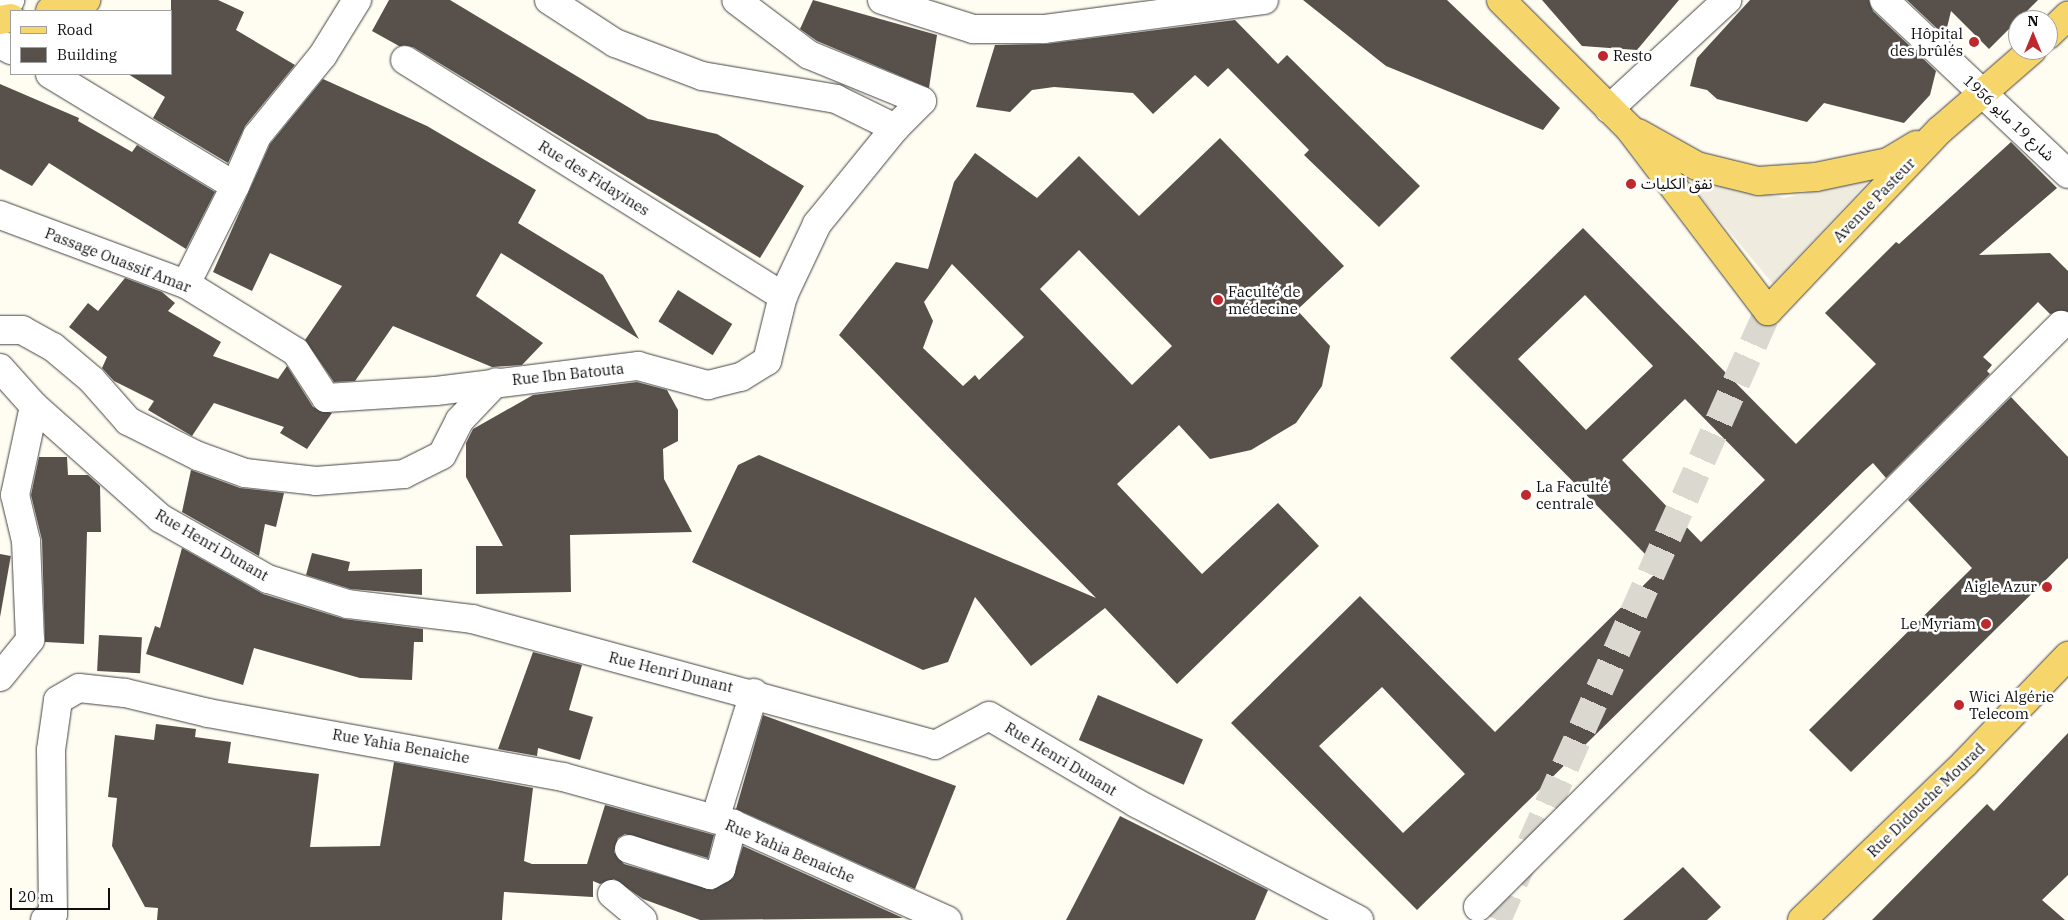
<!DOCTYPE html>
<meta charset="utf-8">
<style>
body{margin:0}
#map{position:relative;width:2068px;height:920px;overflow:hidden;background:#fffcf1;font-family:"IBM Plex Serif","Noto Sans Arabic",serif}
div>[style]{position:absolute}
.plaza>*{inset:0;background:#efebdf}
.building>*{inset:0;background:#57504b;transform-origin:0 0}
.major-tunnel>*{height:28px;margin-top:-14px;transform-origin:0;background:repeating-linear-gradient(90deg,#dbd8cf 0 28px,transparent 0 42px)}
.roads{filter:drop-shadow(0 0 1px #424242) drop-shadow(0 0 1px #424242)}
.minor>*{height:28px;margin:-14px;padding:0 14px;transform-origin:14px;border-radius:14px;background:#fff}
.major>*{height:28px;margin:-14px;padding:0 14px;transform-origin:14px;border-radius:14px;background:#f6d66a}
.dots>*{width:14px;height:14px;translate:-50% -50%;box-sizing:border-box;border:2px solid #fff;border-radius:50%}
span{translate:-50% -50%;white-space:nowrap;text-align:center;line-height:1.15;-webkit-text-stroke:5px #fff;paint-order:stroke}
.poi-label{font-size:15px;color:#0f0f0f}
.right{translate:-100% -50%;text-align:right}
.left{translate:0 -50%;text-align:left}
.street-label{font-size:15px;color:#0f0f0f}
.legend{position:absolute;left:10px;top:10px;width:162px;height:65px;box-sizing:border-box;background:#fff;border:1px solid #9f9f9f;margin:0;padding:6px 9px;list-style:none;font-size:15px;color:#0f0f0f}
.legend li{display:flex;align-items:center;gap:10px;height:25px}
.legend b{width:25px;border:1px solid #9f9f9f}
.north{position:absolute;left:2008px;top:10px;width:50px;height:50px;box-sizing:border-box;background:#fff;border:1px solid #9f9f9f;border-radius:50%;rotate:0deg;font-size:14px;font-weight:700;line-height:20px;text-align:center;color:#0f0f0f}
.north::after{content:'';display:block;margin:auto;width:18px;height:22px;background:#bd292d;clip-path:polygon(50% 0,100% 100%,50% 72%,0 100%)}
.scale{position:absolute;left:10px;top:888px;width:100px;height:22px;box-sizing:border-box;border:2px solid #0f0f0f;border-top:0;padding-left:6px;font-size:15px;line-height:18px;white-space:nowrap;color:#0f0f0f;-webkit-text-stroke:4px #fff;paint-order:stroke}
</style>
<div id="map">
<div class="plaza">
<i style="clip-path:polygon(1691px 176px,1784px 198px,1869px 180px,1773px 284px,1693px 188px)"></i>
</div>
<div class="building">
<i style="clip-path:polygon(171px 0,218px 0,244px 12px,236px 30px,295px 65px,245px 126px,228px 163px,153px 118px,165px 97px,128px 74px,171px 74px)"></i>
<i style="clip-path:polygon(389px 0,450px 0,648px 119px,717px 134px,804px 186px,760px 258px,413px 47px,399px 46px,372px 31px)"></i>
<i style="clip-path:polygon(813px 0,937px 35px,929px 88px,817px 41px,800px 29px)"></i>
<i style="clip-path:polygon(1303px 0,1447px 0,1560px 108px,1543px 130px,1386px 66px)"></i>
<i style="clip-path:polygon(1542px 0,1679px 0,1637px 50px,1582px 46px)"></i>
<i style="clip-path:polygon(1750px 0,1869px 0,1873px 11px,1936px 71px,1930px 95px,1904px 123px,1824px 103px,1807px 122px,1717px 99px,1707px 90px,1690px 86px,1697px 58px)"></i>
<i style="clip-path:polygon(1907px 0,2038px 0,1989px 49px,1951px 11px,1945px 36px)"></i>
<i style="clip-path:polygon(1235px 20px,1278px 64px,1287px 55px,1420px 186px,1379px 227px,1304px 155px,1309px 150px,1228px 68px,1208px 87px,1195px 75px,1153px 114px,1133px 93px,1054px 87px,1032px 90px,1010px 112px,976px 107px,995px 45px,1046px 44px)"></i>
<i style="clip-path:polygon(323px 79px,427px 126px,536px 190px,518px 223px,603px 275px,639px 339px,501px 253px,476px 296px,543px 343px,522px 365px,492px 367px,393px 326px,355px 381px,334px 382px,305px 340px,342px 286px,270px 253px,252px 291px,213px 272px,270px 144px)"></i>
<i style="clip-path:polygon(0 84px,79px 118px,78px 121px,132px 152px,137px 145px,215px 192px,186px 249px,49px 163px,32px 186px,0 169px)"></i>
<i style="clip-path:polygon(evenodd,1220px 138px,1344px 266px,1297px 310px,1330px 346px,1322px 386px,1296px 423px,1251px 450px,1210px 459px,1179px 425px,1117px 484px,1202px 574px,1278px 503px,1319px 546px,1177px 684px,1105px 608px,1031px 666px,975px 597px,948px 662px,923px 670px,692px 562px,738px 465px,759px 455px,1096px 598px,839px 335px,896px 262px,928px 269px,954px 182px,975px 153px,1037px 198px,1079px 156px,1139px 216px,1220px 138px,1079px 250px,1172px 346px,1132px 385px,1040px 289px,1079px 250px,1220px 138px,952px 264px,1024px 337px,979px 380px,975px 375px,963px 386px,923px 348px,933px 321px,924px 302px,952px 264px)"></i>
<i style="clip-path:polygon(evenodd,2011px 142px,2057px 188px,1979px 255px,2050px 253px,2068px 271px,2068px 312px,2050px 314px,2038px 302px,1983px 357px,1992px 365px,1987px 371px,1990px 374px,1886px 478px,1873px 463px,1865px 470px,1417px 910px,1231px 723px,1360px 596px,1495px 732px,1660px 569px,1450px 358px,1583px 228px,1796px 444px,1876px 364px,1825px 313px,1896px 242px,1899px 244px,2011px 142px,1585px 295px,1653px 366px,1586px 430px,1518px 359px,1585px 295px,2011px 142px,1685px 399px,1765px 480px,1701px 542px,1622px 460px,1685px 399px,2011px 142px,1382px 687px,1465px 774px,1403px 833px,1319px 746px,1382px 687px)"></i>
<i style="clip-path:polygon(125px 278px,162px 292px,175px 303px,168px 311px,221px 342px,213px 356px,278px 379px,287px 366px,313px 407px,332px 413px,307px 449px,280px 433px,284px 427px,214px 403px,192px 436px,148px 410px,154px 401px,114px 381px,102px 368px,107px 357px,69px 327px,88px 303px,98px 311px)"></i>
<i style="left:678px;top:290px;width:64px;height:37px;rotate:32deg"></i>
<i style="clip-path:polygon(637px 382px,667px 390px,678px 410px,678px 441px,663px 449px,664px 479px,692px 532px,570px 535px,571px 592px,476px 594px,476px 546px,503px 546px,466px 477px,466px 443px,473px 429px,533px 395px)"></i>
<i style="clip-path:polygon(2011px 397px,2068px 457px,2068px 558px,1851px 772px,1809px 730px,1972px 568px,1908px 500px)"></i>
<i style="clip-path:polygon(39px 457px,67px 457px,68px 475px,88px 475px,100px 486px,101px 532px,87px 532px,84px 644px,45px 642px,42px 540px,31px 495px)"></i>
<i style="clip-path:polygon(191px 470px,240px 488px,284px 493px,276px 527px,265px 524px,259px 556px,182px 512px)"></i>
<i style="clip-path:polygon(182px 548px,263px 594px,344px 619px,423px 629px,423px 642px,414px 642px,412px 680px,360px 678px,254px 648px,243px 685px,146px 654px,155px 626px,160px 628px)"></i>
<i style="clip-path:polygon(312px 553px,350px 562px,348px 571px,422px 569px,422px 595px,351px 589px,306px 575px)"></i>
<i style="left:0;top:554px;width:11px;height:81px;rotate:10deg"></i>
<i style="left:99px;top:635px;width:43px;height:36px;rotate:3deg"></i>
<i style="clip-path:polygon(533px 652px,582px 665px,569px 710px,593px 717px,580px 760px,538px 748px,537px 756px,498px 749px)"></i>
<i style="left:1098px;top:695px;width:114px;height:49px;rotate:23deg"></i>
<i style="clip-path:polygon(763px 715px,956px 786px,915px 889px,736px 809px)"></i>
<i style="clip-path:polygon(156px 724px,196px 729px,195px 737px,231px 742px,228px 763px,319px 774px,310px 847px,380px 846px,394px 762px,533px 788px,524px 861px,532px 864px,587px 864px,605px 805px,714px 835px,708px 858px,625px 834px,618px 838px,614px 852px,624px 864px,712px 890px,733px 878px,743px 846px,903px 918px,700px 920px,643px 899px,614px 879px,600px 884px,593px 881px,593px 897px,504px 892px,502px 920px,157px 920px,158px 908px,145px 907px,112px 846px,117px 798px,108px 797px,115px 735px,154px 740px)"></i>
<i style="clip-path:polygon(2068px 733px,2068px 875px,2042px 900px,2065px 920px,1872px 920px,1987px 804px,1994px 811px)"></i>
<i style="clip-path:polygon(1120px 816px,1268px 890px,1255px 920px,1066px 920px)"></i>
<i style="clip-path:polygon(1683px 867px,1721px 907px,1707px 920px,1623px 920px)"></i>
</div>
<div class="major-tunnel">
<i style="left:1497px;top:920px;width:667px;rotate:-66.01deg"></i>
</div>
<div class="roads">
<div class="minor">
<i style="left:549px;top:0;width:79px;rotate:33.1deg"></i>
<i style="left:615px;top:43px;width:93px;rotate:20.8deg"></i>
<i style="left:702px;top:76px;width:136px;rotate:9.7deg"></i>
<i style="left:836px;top:99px;width:66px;rotate:26.2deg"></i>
<i style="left:895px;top:128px;width:38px;rotate:-45deg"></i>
<i style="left:922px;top:101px;width:122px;rotate:-157.8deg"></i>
<i style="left:809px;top:55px;width:91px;rotate:-143deg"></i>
<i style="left:882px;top:0;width:96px;rotate:17.7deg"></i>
<i style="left:973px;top:29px;width:71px"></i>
<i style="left:1044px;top:29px;width:222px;rotate:-7.5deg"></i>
<i style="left:1884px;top:0;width:253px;rotate:43.4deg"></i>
<i style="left:0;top:6px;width:12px;rotate:-31deg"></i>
<i style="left:0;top:44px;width:13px;rotate:29deg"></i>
<i style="left:405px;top:60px;width:446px;rotate:32deg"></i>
<i style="left:50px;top:74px;width:216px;rotate:31.2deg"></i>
<i style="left:235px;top:186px;width:55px;rotate:-66.3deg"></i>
<i style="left:257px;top:136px;width:104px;rotate:-50.8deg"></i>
<i style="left:323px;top:55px;width:65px;rotate:-58.3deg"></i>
<i style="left:1609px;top:109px;width:161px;rotate:-42.7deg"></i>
<i style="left:0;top:215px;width:198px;rotate:20.4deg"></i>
<i style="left:186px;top:284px;width:129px;rotate:31.7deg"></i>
<i style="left:296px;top:352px;width:55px;rotate:56.9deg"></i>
<i style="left:326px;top:398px;width:110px;rotate:-3.6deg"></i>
<i style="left:436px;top:391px;width:204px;rotate:-7.1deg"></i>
<i style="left:638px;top:366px;width:73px;rotate:15.2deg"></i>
<i style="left:708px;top:385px;width:34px;rotate:-14deg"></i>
<i style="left:741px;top:377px;width:31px;rotate:-32deg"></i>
<i style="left:767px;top:361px;width:67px;rotate:-76.2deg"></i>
<i style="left:783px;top:296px;width:80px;rotate:-64.7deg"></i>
<i style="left:817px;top:224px;width:124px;rotate:-50.9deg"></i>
<i style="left:186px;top:284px;width:110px;rotate:-63.4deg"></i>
<i style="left:0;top:330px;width:22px"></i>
<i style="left:22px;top:330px;width:35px;rotate:29deg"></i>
<i style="left:53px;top:347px;width:51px;rotate:40.2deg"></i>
<i style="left:92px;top:380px;width:55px;rotate:48.7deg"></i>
<i style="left:128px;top:421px;width:78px;rotate:26.6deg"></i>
<i style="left:198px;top:456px;width:50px;rotate:19.9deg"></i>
<i style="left:245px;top:473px;width:71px;rotate:6.4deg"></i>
<i style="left:316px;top:481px;width:88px;rotate:-4.5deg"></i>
<i style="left:404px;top:474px;width:42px;rotate:-26.6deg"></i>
<i style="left:442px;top:455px;width:39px;rotate:-63deg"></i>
<i style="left:460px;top:420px;width:52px;rotate:-46.5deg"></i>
<i style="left:0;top:368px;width:51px;rotate:48.2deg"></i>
<i style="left:34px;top:406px;width:169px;rotate:41.6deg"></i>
<i style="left:160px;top:518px;width:124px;rotate:29.5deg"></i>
<i style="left:268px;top:579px;width:84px;rotate:17.4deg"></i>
<i style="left:348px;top:604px;width:125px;rotate:6.9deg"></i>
<i style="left:472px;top:619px;width:480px;rotate:15.2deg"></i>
<i style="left:935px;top:745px;width:61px;rotate:-28.2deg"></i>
<i style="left:989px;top:716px;width:171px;rotate:30.6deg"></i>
<i style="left:1136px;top:803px;width:252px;rotate:27.7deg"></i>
<i style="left:0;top:677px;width:48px;rotate:-51deg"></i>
<i style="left:30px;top:640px;width:99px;rotate:-92.3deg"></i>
<i style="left:26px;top:541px;width:47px;rotate:-103.4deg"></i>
<i style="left:15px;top:495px;width:91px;rotate:-77.9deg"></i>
<i style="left:715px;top:819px;width:132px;rotate:-72.8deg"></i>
<i style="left:629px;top:849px;width:85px;rotate:17.8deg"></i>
<i style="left:710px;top:875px;width:13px;rotate:-29deg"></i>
<i style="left:721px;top:869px;width:47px;rotate:-75.1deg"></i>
<i style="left:612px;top:894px;width:40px;rotate:40deg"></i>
<i style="left:1478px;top:907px;width:824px;rotate:-44.95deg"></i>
<i style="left:45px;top:920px;width:10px;rotate:-37deg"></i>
<i style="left:53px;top:914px;width:164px;rotate:-90.7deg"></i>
<i style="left:51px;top:750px;width:50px;rotate:-82deg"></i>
<i style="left:58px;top:700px;width:24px;rotate:-30deg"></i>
<i style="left:79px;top:688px;width:46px;rotate:6.2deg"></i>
<i style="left:125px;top:693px;width:85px;rotate:13.5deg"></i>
<i style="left:208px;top:713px;width:361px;rotate:10.2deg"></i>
<i style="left:563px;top:777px;width:176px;rotate:15.5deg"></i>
<i style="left:733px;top:824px;width:235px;rotate:24.2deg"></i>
</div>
<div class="major">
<i style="left:1501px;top:0;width:181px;rotate:45deg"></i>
<i style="left:1629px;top:128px;width:230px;rotate:52.8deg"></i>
<i style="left:1768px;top:311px;width:250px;rotate:-46.5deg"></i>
<i style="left:1940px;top:130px;width:122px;rotate:-41deg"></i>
<i style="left:50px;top:11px;width:38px;rotate:-17deg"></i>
<i style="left:0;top:20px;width:11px;rotate:-10deg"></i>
<i style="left:2048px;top:35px;width:28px;rotate:-44deg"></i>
<i style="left:1638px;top:133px;width:68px;rotate:29.2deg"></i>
<i style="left:1697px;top:166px;width:63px;rotate:13.8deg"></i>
<i style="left:1758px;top:181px;width:58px;rotate:-3.9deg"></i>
<i style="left:1816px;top:177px;width:74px;rotate:-11.8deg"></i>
<i style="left:1888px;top:162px;width:33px;rotate:-31deg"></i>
<i style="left:1802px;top:920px;width:226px;rotate:-43.9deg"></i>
<i style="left:1965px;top:763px;width:149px;rotate:-46.1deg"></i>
</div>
</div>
<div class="dots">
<i style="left:1974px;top:42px;background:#bd292d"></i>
<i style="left:1603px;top:56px;background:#bd292d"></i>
<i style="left:1631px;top:184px;background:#bd292d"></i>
<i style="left:1218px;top:300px;background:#bd292d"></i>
<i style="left:1526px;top:495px;background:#bd292d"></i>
<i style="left:2047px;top:587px;background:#bd292d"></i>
<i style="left:1986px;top:624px;background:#bd292d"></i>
<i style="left:1959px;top:705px;background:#bd292d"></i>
</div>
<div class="poi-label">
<span class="right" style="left:1963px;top:42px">Hôpital<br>des brûlés</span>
<span class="left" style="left:1613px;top:56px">Resto</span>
<span class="left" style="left:1641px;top:184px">نفق الكليات</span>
<span class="left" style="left:1228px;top:300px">Faculté de<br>médecine</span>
<span class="left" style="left:1536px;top:495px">La Faculté<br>centrale</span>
<span class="right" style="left:2037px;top:587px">Aigle Azur</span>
<span class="right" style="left:1976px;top:624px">Le Myriam</span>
<span class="left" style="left:1969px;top:705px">Wici Algérie<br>Telecom</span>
</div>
<div class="street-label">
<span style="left:2009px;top:118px;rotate:43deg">شارع 19 مايو 1956</span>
<span style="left:594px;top:178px;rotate:32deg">Rue des Fidayines</span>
<span style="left:1874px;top:200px;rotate:-46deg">Avenue Pasteur</span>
<span style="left:118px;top:260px;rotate:21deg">Passage Ouassif Amar</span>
<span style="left:568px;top:374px;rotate:-6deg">Rue Ibn Batouta</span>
<span style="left:212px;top:545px;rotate:30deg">Rue Henri Dunant</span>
<span style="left:671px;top:672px;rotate:14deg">Rue Henri Dunant</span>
<span style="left:401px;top:746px;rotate:10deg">Rue Yahia Benaiche</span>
<span style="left:1061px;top:759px;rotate:31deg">Rue Henri Dunant</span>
<span style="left:1926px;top:800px;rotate:-44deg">Rue Didouche Mourad</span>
<span style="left:790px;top:851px;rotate:23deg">Rue Yahia Benaiche</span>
</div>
<ul class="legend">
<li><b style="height:6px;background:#f6d66a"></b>Road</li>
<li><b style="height:14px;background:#57504b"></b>Building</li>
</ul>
<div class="north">N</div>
<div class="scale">20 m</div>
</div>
